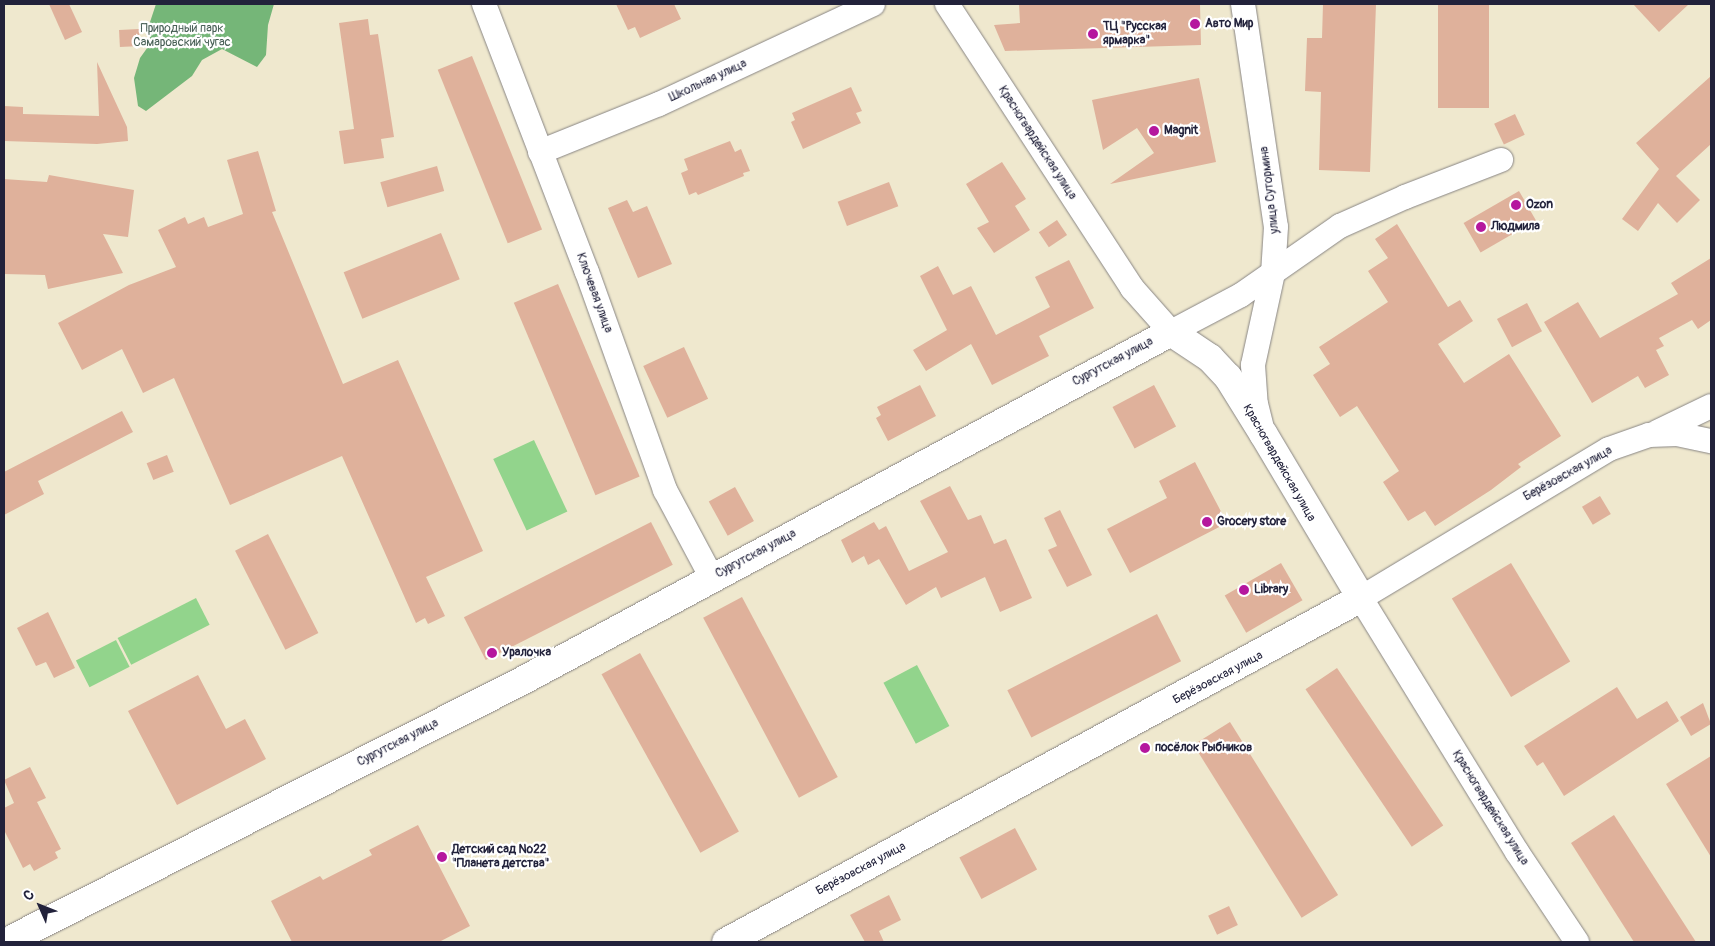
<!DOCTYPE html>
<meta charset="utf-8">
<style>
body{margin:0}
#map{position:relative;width:1715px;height:946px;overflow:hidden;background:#efe8ce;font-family:Pangolin,sans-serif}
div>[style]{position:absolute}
.green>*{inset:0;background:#92d48c;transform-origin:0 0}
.forest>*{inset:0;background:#75b678}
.building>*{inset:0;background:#dfb19b;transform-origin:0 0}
.roads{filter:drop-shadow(0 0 1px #888584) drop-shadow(0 0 1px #888584)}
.minor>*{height:24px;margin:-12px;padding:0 12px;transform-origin:12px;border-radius:12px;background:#fff}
.tertiary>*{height:28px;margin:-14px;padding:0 14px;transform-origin:14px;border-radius:14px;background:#fff}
.dots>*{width:14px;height:14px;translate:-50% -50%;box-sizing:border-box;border:2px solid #fff;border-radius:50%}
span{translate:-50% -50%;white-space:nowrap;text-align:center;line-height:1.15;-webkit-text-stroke:4.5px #fff;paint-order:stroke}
.poi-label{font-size:12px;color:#22223b;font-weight:700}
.left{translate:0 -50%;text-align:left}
.park-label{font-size:12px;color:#496057}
.street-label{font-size:12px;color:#22223b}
.frame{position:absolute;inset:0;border:5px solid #22223b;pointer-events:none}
.north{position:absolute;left:15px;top:881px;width:50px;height:50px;-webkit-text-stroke:4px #fff;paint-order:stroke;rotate:314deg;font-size:14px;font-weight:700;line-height:20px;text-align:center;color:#22223b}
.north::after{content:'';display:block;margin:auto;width:18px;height:22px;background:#22223b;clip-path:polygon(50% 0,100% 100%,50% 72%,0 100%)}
</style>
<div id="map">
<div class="green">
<i style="left:534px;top:440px;width:79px;height:45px;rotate:65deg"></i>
<i style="left:196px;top:598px;width:30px;height:88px;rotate:63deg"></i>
<i style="left:116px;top:640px;width:30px;height:45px;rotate:63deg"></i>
<i style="left:917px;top:665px;width:69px;height:38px;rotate:62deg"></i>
</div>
<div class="forest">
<i style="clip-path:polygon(156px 4px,274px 4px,268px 25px,266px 55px,257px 67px,222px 49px,202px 60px,192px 76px,146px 111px,138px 106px,134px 78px,140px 58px,150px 44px,150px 22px)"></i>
</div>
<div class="building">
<i style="clip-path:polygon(49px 4px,69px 4px,82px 32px,65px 40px)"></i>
<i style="clip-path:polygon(616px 4px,674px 4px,681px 19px,640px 38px,635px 27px,628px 30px)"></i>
<i style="clip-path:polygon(1019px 4px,1200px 4px,1201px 45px,1005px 51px,994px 25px,1020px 23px)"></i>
<i style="clip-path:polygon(1323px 4px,1376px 4px,1370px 172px,1319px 170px,1321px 92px,1305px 91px,1307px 38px,1322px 38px)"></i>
<i style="left:1438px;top:4px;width:51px;height:104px"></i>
<i style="clip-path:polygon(1633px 4px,1689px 4px,1659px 32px)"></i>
<i style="clip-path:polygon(368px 19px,370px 35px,378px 34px,394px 137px,381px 139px,384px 158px,344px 164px,339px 131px,354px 129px,339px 23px)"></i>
<i style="left:139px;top:29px;width:17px;height:20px;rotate:87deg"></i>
<i style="left:472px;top:56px;width:187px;height:37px;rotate:68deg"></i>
<i style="clip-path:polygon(97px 62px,127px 127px,128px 141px,97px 144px,4px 141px,4px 106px,23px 107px,23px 114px,99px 116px)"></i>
<i style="clip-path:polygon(1711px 76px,1711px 144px,1676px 176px,1700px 200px,1677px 223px,1658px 203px,1638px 231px,1622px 219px,1659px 169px,1636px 143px)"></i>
<i style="clip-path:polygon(1199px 78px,1216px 162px,1110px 184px,1154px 153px,1137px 128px,1103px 150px,1092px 100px)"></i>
<i style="clip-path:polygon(851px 87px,862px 111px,856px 113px,861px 123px,803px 149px,791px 122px,795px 120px,792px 113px)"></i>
<i style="left:1515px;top:114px;width:23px;height:23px;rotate:65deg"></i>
<i style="clip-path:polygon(730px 141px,735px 152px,741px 149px,750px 171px,743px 173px,744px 176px,698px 195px,696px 192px,689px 195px,681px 173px,688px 170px,684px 159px)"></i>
<i style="clip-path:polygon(258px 151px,276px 211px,272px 212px,343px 384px,398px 360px,483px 551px,426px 577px,445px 616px,428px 624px,425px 618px,416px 623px,342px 456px,230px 505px,174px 378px,143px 393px,122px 349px,82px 370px,58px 323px,129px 285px,176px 267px,158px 230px,185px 217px,188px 224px,204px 217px,208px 227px,243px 214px,227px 160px)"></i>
<i style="clip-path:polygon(1002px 162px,1026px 199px,1015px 206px,1030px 230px,994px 253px,977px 228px,989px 222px,966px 184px)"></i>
<i style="left:437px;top:166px;width:26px;height:59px;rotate:74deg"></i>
<i style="clip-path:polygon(49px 175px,134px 190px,128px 237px,103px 234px,123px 273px,48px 289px,45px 275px,4px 274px,4px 179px,47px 182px)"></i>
<i style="left:889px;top:182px;width:26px;height:55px;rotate:69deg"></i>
<i style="left:1519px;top:191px;width:34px;height:64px;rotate:60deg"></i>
<i style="clip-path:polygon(627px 200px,633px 212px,647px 206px,672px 264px,638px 278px,608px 208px)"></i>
<i style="left:1057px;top:220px;width:18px;height:22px;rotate:56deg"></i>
<i style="clip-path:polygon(1397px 224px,1448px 307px,1460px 300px,1473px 321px,1438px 344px,1464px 383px,1509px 354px,1561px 436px,1518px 464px,1521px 467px,1491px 490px,1435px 526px,1425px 511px,1408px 521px,1383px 482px,1399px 471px,1357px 406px,1340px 417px,1313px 375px,1330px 364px,1319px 347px,1388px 302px,1368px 271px,1388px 258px,1375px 239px)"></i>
<i style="left:441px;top:233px;width:50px;height:105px;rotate:68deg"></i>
<i style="clip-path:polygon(1711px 258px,1711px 320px,1698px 329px,1692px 320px,1659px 338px,1664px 346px,1656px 350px,1669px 375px,1645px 388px,1638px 376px,1592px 403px,1544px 322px,1578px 302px,1600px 338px,1678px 294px,1671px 283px)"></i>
<i style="clip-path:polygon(1069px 260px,1094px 308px,1039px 336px,1049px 356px,992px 385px,971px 344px,926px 371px,913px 350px,947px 330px,920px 276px,938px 266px,953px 295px,971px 286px,996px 335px,1050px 307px,1035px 277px)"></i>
<i style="left:558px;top:284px;width:209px;height:48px;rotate:67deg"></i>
<i style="left:1527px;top:303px;width:32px;height:34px;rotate:62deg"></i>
<i style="left:684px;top:347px;width:57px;height:45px;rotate:65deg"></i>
<i style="clip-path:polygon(920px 385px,936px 416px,888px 441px,876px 418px,881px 415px,877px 407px)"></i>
<i style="left:1154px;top:385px;width:47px;height:47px;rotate:62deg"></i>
<i style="clip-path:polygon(122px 411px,133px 432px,38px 481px,44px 494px,4px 515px,4px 472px)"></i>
<i style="left:167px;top:455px;width:18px;height:22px;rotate:68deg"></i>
<i style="clip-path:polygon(1195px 462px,1227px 523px,1130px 573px,1107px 529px,1167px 498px,1159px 481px)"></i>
<i style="clip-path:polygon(950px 486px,968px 520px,981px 515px,994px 544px,1006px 539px,1032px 598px,1000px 612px,985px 577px,941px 598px,936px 587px,906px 605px,879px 559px,868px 565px,864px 556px,852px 563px,841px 540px,874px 522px,879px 530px,886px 526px,909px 571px,948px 552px,920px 501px)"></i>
<i style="left:735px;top:487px;width:39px;height:30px;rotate:61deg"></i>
<i style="left:1600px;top:496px;width:21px;height:21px;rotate:59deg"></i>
<i style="clip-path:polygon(1060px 510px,1092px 575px,1067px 587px,1048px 550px,1057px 546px,1044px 518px)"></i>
<i style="left:651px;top:522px;width:48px;height:210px;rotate:63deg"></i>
<i style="left:268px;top:534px;width:111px;height:37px;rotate:63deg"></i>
<i style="left:1281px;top:563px;width:43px;height:65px;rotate:60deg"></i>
<i style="left:1511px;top:563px;width:115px;height:69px;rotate:59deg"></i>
<i style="left:742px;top:597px;width:204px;height:44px;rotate:62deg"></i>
<i style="clip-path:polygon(48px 612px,75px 668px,54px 678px,46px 662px,36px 666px,17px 628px)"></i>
<i style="left:1157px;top:614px;width:53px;height:168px;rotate:63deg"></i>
<i style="left:640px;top:653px;width:204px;height:44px;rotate:61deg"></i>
<i style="left:1337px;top:668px;width:190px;height:38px;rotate:56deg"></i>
<i style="clip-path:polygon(198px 675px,226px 729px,245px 719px,266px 759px,177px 805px,128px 711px)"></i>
<i style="clip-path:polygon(1617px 687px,1637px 719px,1667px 701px,1679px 721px,1564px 796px,1543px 762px,1537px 766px,1524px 746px)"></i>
<i style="clip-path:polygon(1703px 703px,1711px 724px,1691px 736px,1680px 717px)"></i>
<i style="left:1230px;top:722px;width:204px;height:43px;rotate:58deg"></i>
<i style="clip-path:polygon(1711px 756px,1711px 857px,1666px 784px)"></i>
<i style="clip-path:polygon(30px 767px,46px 798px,37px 802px,61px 849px,55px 852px,58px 858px,34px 871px,30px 864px,23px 868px,4px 830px,4px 808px,14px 803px,4px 780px)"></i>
<i style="clip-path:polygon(1614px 815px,1696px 942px,1634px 942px,1571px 843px)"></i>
<i style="clip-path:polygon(418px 825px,470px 926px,439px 942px,292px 942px,271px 901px,320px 876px,323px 880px,372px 855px,369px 850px)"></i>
<i style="left:1015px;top:828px;width:47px;height:63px;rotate:62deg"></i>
<i style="clip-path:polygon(889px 895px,901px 920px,879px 931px,884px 942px,865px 942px,850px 915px)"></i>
<i style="left:1229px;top:906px;width:21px;height:23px;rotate:65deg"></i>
</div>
<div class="roads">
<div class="minor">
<i style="left:484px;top:4px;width:287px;rotate:69deg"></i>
<i style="left:587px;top:272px;width:232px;rotate:70.3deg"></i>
<i style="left:665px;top:490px;width:100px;rotate:61.9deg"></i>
<i style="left:947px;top:4px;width:339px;rotate:56.9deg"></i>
<i style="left:1132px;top:288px;width:59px;rotate:48.4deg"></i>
<i style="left:1171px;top:332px;width:79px;rotate:-27.9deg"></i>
<i style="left:1241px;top:295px;width:121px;rotate:-34.9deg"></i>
<i style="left:1340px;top:226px;width:71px;rotate:-24deg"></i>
<i style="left:1405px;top:197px;width:103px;rotate:-21.1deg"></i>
<i style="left:1243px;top:4px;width:225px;rotate:81.6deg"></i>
<i style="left:1276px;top:227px;width:46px;rotate:93.7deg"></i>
<i style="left:1273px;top:273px;width:94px;rotate:102.3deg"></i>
<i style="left:1253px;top:365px;width:39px;rotate:86deg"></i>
<i style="left:1256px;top:404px;width:21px;rotate:76deg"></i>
<i style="left:540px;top:152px;width:128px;rotate:-22deg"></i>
<i style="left:659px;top:104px;width:236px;rotate:-25deg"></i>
<i style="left:1657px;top:432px;width:60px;rotate:-25.7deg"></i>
<i style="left:1577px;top:942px;width:108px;rotate:-123.7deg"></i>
<i style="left:1517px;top:852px;width:298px;rotate:-121.6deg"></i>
<i style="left:1361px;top:598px;width:289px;rotate:-31deg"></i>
<i style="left:1609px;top:449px;width:42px;rotate:-19.3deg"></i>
<i style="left:1649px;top:435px;width:28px;rotate:-2deg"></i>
<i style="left:1677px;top:434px;width:35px;rotate:12deg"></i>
</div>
<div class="tertiary">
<i style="left:14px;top:938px;width:567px;rotate:-26.84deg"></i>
<i style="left:520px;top:682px;width:739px;rotate:-28.26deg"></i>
<i style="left:1171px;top:332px;width:47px;rotate:33.7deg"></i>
<i style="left:1210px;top:358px;width:26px;rotate:47deg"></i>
<i style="left:1228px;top:377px;width:68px;rotate:58.2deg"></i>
<i style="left:1264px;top:435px;width:190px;rotate:59.2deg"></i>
<i style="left:1361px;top:598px;width:722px;rotate:151.55deg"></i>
</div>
</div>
<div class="dots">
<i style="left:1195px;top:24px;background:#b5179e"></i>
<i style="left:1093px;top:34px;background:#b5179e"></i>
<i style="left:1154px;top:131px;background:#b5179e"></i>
<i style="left:1516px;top:205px;background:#b5179e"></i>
<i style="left:1481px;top:227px;background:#b5179e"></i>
<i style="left:1207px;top:522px;background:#b5179e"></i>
<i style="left:1244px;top:590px;background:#b5179e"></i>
<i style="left:492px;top:653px;background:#b5179e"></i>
<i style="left:1145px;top:748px;background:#b5179e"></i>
<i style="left:442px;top:857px;background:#b5179e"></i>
</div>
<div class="poi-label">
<span class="left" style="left:1205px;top:24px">Авто Мир</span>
<span class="left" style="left:1103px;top:34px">ТЦ "Русская<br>ярмарка"</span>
<span class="left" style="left:1164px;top:131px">Magnit</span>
<span class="left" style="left:1526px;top:205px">Ozon</span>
<span class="left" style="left:1491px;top:227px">Людмила</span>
<span class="left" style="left:1217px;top:522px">Grocery store</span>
<span class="left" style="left:1254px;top:590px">Library</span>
<span class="left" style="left:502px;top:653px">Уралочка</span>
<span class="left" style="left:1155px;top:748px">посёлок Рыбников</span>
<span class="left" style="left:452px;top:857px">Детский сад №22<br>"Планета детства"</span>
</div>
<div class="park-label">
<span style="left:182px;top:36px">Природный парк<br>Самаровский чугас</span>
</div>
<div class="street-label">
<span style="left:708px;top:81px;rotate:-25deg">Школьная улица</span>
<span style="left:1037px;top:143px;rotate:57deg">Красногвардейская улица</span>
<span style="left:1270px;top:190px;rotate:-97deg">улица Сутормина</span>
<span style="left:594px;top:293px;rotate:70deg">Ключевая улица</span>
<span style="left:1113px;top:362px;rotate:-28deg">Сургутская улица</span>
<span style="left:1279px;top:463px;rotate:60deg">Красногвардейская улица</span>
<span style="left:1568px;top:474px;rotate:-29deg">Берёзовская улица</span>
<span style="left:756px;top:554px;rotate:-28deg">Сургутская улица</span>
<span style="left:1218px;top:678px;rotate:-28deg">Берёзовская улица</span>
<span style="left:398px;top:743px;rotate:-27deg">Сургутская улица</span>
<span style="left:1490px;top:808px;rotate:58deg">Красногвардейская улица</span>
<span style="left:861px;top:869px;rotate:-28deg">Берёзовская улица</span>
</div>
<div class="frame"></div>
<div class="north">С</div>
</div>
